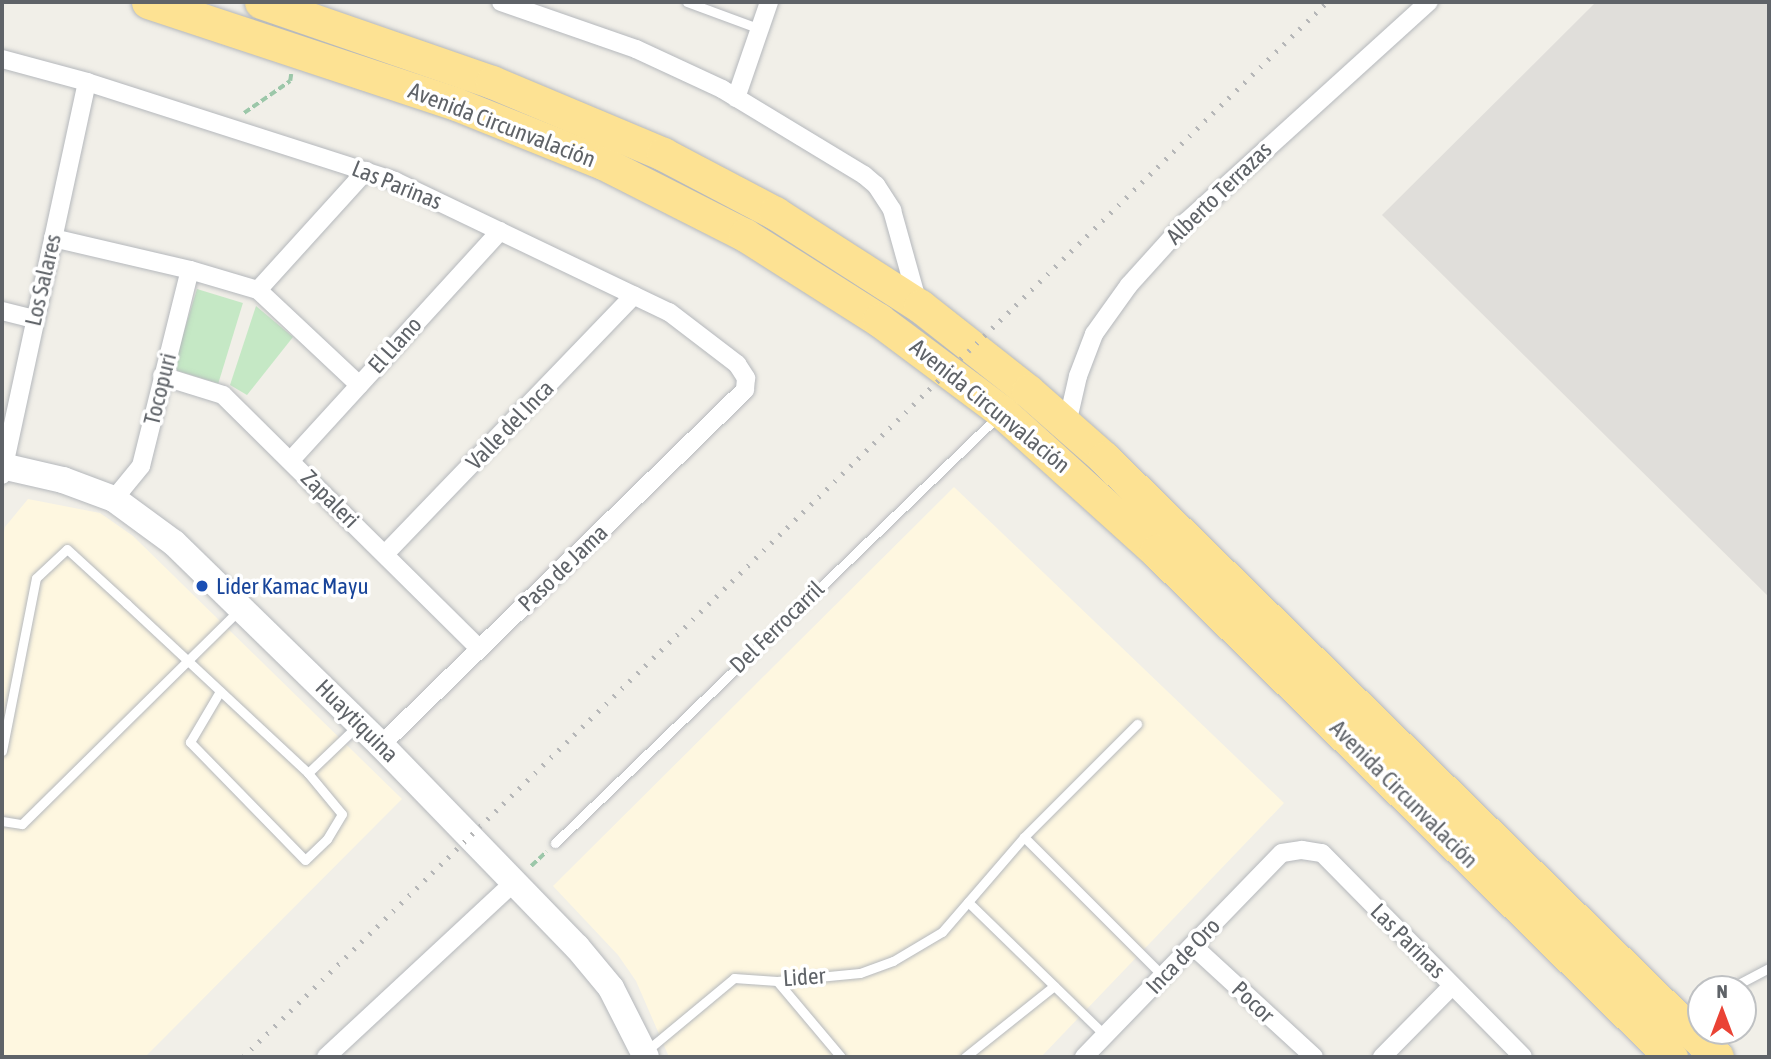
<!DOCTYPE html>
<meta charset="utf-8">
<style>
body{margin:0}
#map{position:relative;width:1771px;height:1059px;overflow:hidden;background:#f1efe8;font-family:"Asap Condensed",sans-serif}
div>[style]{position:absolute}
.commercial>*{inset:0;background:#fef7e0}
.industrial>*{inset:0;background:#e0deda}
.green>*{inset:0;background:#c5e8c5;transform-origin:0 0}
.path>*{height:3.5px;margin-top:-1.75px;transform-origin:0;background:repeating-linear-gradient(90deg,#9cc7a9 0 7px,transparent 0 10.5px)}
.roads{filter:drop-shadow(0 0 2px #b5b8bc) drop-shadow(0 0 2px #b5b8bc)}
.lane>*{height:9px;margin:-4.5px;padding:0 4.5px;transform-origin:4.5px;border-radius:4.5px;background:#fff}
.street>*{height:18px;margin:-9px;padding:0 9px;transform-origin:9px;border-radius:9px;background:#fff}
.secondary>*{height:26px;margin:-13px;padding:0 13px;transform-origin:13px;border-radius:13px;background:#fff}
.highway>*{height:33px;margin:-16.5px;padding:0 16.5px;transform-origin:16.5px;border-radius:16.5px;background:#fde293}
.rail>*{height:5px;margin-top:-2.5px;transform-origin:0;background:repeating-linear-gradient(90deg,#b6b7b8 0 2px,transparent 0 11px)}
.dots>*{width:19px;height:19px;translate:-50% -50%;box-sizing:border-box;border:4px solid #fff;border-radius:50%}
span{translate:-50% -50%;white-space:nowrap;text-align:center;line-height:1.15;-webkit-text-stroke:7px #fff;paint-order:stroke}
.street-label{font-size:23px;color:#5f6368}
.transit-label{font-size:23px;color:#164399}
.left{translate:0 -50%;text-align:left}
.frame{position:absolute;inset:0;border:4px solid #5f6368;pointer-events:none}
.north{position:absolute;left:1687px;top:975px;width:70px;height:70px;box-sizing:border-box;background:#fff;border:2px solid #bfc1c3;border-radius:50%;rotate:0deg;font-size:19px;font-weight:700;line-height:28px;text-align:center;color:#5f6368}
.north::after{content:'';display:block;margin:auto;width:24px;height:32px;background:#ea4335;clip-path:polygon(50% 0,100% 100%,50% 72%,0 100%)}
</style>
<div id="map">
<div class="commercial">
<i style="clip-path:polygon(954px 487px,1284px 803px,1041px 1057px,669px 1057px,636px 981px,618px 955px,553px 886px)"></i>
<i style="clip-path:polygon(28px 499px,100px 513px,133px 536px,402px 799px,145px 1057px,2px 1057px,2px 542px,5px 527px)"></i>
</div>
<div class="industrial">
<i style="clip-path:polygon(1596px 2px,1769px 2px,1769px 597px,1382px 215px)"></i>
</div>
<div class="green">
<i style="left:197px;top:289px;width:48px;height:84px;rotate:17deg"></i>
<i style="clip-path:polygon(256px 306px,293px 337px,247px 395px,230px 385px)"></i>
</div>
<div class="path">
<i style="left:244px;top:113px;width:56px;rotate:-34.8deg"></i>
<i style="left:290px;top:81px;width:7px;rotate:-82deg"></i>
<i style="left:531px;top:866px;width:21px;rotate:-43deg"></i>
</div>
<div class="roads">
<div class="lane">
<i style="left:687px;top:2px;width:78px;rotate:20.3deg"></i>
<i style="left:2px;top:751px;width:176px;rotate:-78.9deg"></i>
<i style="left:36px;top:578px;width:42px;rotate:-43.1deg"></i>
<i style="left:67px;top:549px;width:81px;rotate:42.5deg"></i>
<i style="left:127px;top:604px;width:248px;rotate:43deg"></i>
<i style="left:308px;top:773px;width:53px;rotate:50.3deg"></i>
<i style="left:342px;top:814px;width:29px;rotate:121deg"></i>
<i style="left:327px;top:839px;width:30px;rotate:136deg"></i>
<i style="left:305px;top:860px;width:165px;rotate:-134.3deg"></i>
<i style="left:190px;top:742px;width:59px;rotate:-59.5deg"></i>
<i style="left:308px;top:773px;width:68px;rotate:-43.8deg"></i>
<i style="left:2px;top:821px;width:20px;rotate:9deg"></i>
<i style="left:22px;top:824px;width:303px;rotate:-44.6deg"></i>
<i style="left:1024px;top:837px;width:198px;rotate:45deg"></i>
<i style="left:555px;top:843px;width:614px;rotate:-43.94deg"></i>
<i style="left:968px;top:902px;width:191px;rotate:44.2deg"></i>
<i style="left:777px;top:981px;width:99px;rotate:49.9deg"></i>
<i style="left:1729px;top:989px;width:45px;rotate:-27.7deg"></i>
<i style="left:1681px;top:1014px;width:22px;rotate:-27deg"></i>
<i style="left:645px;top:1052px;width:116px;rotate:-39.7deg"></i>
<i style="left:734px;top:978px;width:43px;rotate:4deg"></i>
<i style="left:777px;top:981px;width:83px;rotate:-5.5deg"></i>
<i style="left:860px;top:973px;width:35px;rotate:-20deg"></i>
<i style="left:893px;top:961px;width:57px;rotate:-30.6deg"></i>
<i style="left:942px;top:932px;width:125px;rotate:-49.2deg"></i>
<i style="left:1024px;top:837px;width:160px;rotate:-45deg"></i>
<i style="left:965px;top:1057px;width:114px;rotate:-38.6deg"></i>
</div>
<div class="street">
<i style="left:501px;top:2px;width:143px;rotate:19.2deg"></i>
<i style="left:636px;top:49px;width:95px;rotate:24.9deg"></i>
<i style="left:722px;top:89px;width:166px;rotate:31.2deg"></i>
<i style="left:864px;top:175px;width:16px;rotate:40deg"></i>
<i style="left:876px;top:185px;width:30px;rotate:57deg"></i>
<i style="left:892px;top:210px;width:97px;rotate:74.4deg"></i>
<i style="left:2px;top:59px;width:88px;rotate:15.1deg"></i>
<i style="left:87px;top:82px;width:324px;rotate:17.8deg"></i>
<i style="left:395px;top:181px;width:304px;rotate:25.6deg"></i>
<i style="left:669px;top:312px;width:86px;rotate:37.4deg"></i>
<i style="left:737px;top:364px;width:17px;rotate:57deg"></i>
<i style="left:746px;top:378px;width:12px;rotate:95deg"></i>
<i style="left:745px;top:390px;width:508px;rotate:135.72deg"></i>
<i style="left:736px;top:98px;width:102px;rotate:-71deg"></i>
<i style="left:53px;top:238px;width:141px;rotate:13.1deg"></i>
<i style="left:190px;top:270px;width:71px;rotate:16.4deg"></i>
<i style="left:258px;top:290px;width:139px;rotate:43.2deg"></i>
<i style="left:258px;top:290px;width:161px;rotate:-47.8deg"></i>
<i style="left:2px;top:311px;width:32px;rotate:14deg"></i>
<i style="left:162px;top:376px;width:64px;rotate:17.3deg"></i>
<i style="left:223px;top:395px;width:361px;rotate:44.7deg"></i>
<i style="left:1067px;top:424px;width:49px;rotate:-77.1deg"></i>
<i style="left:1078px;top:376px;width:45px;rotate:-69.1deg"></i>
<i style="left:1094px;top:334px;width:60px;rotate:-54.5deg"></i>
<i style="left:1129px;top:285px;width:85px;rotate:-47.9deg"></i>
<i style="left:1186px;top:222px;width:328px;rotate:-42.2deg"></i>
<i style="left:291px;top:460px;width:310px;rotate:-47.6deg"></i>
<i style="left:2px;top:475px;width:402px;rotate:-77.8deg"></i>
<i style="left:114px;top:499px;width:43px;rotate:-50.7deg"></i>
<i style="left:141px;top:466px;width:202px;rotate:-76deg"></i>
<i style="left:385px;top:554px;width:359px;rotate:-46.1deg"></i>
<i style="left:1193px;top:946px;width:164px;rotate:42.5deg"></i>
<i style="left:326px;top:1057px;width:257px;rotate:-42.9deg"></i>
<i style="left:1084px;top:1057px;width:284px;rotate:-45.9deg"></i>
<i style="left:1282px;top:853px;width:20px;rotate:-9deg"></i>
<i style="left:1302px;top:850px;width:20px;rotate:9deg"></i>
<i style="left:1322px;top:853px;width:286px;rotate:45.4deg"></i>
<i style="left:1382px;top:1057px;width:100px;rotate:-45.4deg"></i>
</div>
<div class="secondary">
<i style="left:2px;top:466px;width:63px;rotate:12.9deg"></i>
<i style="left:63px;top:480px;width:54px;rotate:20.4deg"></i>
<i style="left:114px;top:499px;width:74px;rotate:36.3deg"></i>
<i style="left:174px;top:543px;width:289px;rotate:44.3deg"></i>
<i style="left:381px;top:745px;width:281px;rotate:45.9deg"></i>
<i style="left:577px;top:947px;width:53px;rotate:50.3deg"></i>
<i style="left:611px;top:988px;width:77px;rotate:63.1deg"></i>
</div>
<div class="highway">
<i style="left:148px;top:2px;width:324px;rotate:18.3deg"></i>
<i style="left:456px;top:104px;width:158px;rotate:21.9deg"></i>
<i style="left:603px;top:163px;width:159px;rotate:26.9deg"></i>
<i style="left:745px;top:235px;width:159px;rotate:32.4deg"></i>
<i style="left:879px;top:320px;width:154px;rotate:36.8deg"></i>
<i style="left:1002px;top:412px;width:207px;rotate:42.1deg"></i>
<i style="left:1156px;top:551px;width:722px;rotate:44.49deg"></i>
<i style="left:261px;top:2px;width:244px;rotate:19.1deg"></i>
<i style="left:492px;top:82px;width:186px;rotate:22.8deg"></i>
<i style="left:663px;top:154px;width:127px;rotate:27.8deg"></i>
<i style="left:775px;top:213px;width:172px;rotate:32.7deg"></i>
<i style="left:920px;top:306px;width:137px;rotate:38.2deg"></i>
<i style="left:1028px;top:391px;width:101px;rotate:41.4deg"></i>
<i style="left:1104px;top:458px;width:857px;rotate:44.34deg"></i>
</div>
</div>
<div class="rail">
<i style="left:243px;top:1057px;width:1513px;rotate:-44.22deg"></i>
</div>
<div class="dots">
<i style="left:202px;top:586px;background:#1a4fb4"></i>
</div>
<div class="street-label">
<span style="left:502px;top:125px;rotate:21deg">Avenida Circunvalación</span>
<span style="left:397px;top:185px;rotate:22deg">Las Parinas</span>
<span style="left:1219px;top:193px;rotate:-44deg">Alberto Terrazas</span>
<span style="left:43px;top:280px;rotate:-77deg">Los Salares</span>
<span style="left:395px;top:345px;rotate:-48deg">El Llano</span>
<span style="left:160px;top:389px;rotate:-76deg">Tocopuri</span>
<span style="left:990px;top:406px;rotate:39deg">Avenida Circunvalación</span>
<span style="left:510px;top:425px;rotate:-46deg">Valle del Inca</span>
<span style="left:330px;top:499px;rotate:45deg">Zapaleri</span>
<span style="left:563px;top:568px;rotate:-44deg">Paso de Jama</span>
<span style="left:777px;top:627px;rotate:-44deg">Del Ferrocarril</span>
<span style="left:357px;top:721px;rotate:45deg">Huaytiquina</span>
<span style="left:1404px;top:794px;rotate:45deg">Avenida Circunvalación</span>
<span style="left:1408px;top:941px;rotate:45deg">Las Parinas</span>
<span style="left:1183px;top:956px;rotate:-46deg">Inca de Oro</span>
<span style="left:804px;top:977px;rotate:-4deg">Lider</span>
<span style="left:1253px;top:1002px;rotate:43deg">Pocor</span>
</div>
<div class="transit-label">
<span class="left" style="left:216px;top:586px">Lider Kamac Mayu</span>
</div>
<div class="frame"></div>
<div class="north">N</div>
</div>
